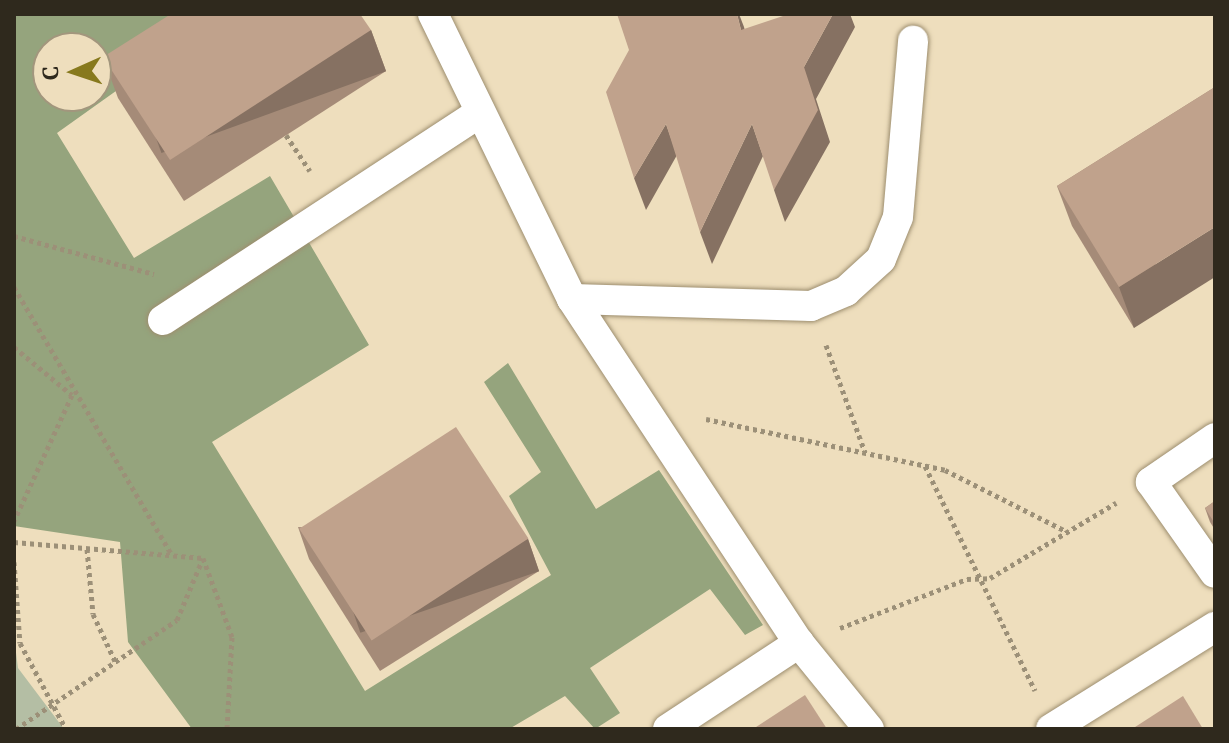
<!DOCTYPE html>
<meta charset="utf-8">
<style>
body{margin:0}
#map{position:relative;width:1229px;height:743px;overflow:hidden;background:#eedebd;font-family:"PT Serif",serif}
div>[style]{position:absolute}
.green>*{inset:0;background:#b4bea4}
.forest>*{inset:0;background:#95a47d}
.path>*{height:5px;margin-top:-2.5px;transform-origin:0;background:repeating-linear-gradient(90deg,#9c9078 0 4px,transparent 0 8px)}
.roads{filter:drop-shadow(0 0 2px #9d8e6f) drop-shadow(0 0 2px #9d8e6f)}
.service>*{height:30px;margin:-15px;padding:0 15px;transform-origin:15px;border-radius:15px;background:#fff}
.wall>*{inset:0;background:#a58b78}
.shaded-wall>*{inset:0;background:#867162;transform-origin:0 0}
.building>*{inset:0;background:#c0a28c;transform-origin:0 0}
span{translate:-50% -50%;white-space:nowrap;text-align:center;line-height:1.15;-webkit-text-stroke:8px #eedebd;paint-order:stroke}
.frame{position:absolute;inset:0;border:16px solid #2f291d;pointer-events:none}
.north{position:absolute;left:32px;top:32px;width:80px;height:80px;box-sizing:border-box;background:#eedebd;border:2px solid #a2967d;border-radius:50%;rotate:267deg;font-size:22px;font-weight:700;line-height:32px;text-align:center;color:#2f291d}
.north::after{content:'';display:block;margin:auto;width:28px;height:36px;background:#87791d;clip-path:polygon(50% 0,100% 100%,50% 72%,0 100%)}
</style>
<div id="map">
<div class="green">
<i style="clip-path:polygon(14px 637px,18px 668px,64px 729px,14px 729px)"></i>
</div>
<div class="forest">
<i style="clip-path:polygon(evenodd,14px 14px,224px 14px,57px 133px,134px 258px,270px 176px,369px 345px,212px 442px,365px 691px,551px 575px,509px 496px,541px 472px,484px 382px,508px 363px,596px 509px,659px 470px,763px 625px,745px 635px,710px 589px,590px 668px,620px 713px,595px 729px,565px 696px,509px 729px,192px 729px,128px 642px,120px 542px,14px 526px,14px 14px,48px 48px,96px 48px,96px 96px,48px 96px,48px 48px)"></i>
</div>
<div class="path">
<i style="left:286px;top:135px;width:43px;rotate:56.3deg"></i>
<i style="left:14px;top:236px;width:145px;rotate:15.2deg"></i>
<i style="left:14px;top:287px;width:310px;rotate:59.5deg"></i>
<i style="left:826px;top:345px;width:114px;rotate:70deg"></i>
<i style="left:14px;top:347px;width:75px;rotate:39.6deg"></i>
<i style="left:72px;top:395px;width:139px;rotate:114.7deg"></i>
<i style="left:706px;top:419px;width:244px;rotate:12deg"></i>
<i style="left:945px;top:470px;width:138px;rotate:26.8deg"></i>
<i style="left:925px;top:466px;width:250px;rotate:63.9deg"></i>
<i style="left:14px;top:542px;width:190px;rotate:4.8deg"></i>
<i style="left:203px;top:558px;width:84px;rotate:69.8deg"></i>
<i style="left:232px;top:637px;width:92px;rotate:93.1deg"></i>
<i style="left:87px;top:549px;width:65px;rotate:84.7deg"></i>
<i style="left:93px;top:614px;width:52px;rotate:64.9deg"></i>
<i style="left:14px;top:562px;width:81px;rotate:85.8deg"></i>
<i style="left:20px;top:643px;width:98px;rotate:61.9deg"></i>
<i style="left:840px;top:628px;width:136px;rotate:-21.1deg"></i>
<i style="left:967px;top:579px;width:23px;rotate:-2deg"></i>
<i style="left:990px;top:578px;width:147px;rotate:-30.8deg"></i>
<i style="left:16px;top:729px;width:194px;rotate:-34.1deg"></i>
<i style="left:177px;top:620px;width:67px;rotate:-67.2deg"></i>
</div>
<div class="roads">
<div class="service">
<i style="left:433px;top:14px;width:317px;rotate:64deg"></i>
<i style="left:572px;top:299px;width:412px;rotate:56.6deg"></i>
<i style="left:799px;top:643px;width:111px;rotate:50.9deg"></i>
<i style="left:572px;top:299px;width:239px;rotate:1.7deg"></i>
<i style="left:811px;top:306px;width:38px;rotate:-23deg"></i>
<i style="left:846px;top:291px;width:47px;rotate:-42.4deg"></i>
<i style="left:881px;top:259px;width:45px;rotate:-68deg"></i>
<i style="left:898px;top:217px;width:177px;rotate:-85.1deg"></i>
<i style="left:163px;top:320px;width:378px;rotate:-33.2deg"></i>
<i style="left:1215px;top:438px;width:78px;rotate:145.5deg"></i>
<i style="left:1151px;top:482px;width:111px;rotate:54.9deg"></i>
<i style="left:668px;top:729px;width:157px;rotate:-33.3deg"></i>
<i style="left:1051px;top:729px;width:193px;rotate:-31.9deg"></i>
</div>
</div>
<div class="wall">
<i style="clip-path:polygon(371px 30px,386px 71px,184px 201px,118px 98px,103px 57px)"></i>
<i style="clip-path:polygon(1215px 87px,1134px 328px,1072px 226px,1057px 186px)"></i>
<i style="clip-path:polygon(1215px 501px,1215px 530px,1210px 522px,1205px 508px)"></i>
<i style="clip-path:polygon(298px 527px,528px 539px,539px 571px,380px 671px,309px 559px)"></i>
</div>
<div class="shaded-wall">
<i style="clip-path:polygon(737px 14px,739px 14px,744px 27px,753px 62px,741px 30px)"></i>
<i style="clip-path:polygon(833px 14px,850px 14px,855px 27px,816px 99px,830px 142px,785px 222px,774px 190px,804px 67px)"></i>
<i style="left:371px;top:30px;width:44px;height:239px;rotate:70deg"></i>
<i style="clip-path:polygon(666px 124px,677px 155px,646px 210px,634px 178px)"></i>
<i style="clip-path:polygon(752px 124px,763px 156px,712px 264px,700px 232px)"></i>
<i style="clip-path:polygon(1215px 227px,1215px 277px,1134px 328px,1119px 287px)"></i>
<i style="left:528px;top:539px;width:34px;height:189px;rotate:71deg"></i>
</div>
<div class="building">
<i style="clip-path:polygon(171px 14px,360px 14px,371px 30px,170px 160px,103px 57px)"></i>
<i style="clip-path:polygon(617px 14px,737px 14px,741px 30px,789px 14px,833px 14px,804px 67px,818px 110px,774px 190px,752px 124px,700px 232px,666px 124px,634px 178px,606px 92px,629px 50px)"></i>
<i style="clip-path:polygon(1215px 87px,1215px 227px,1119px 287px,1057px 186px)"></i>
<i style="left:456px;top:427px;width:133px;height:187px;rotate:57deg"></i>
<i style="clip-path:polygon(1215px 501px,1215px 524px,1205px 508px)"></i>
<i style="clip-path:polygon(805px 695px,827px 729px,753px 729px)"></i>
<i style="clip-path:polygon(1183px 696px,1203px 729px,1132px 729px)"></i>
</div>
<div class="frame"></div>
<div class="north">С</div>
</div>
